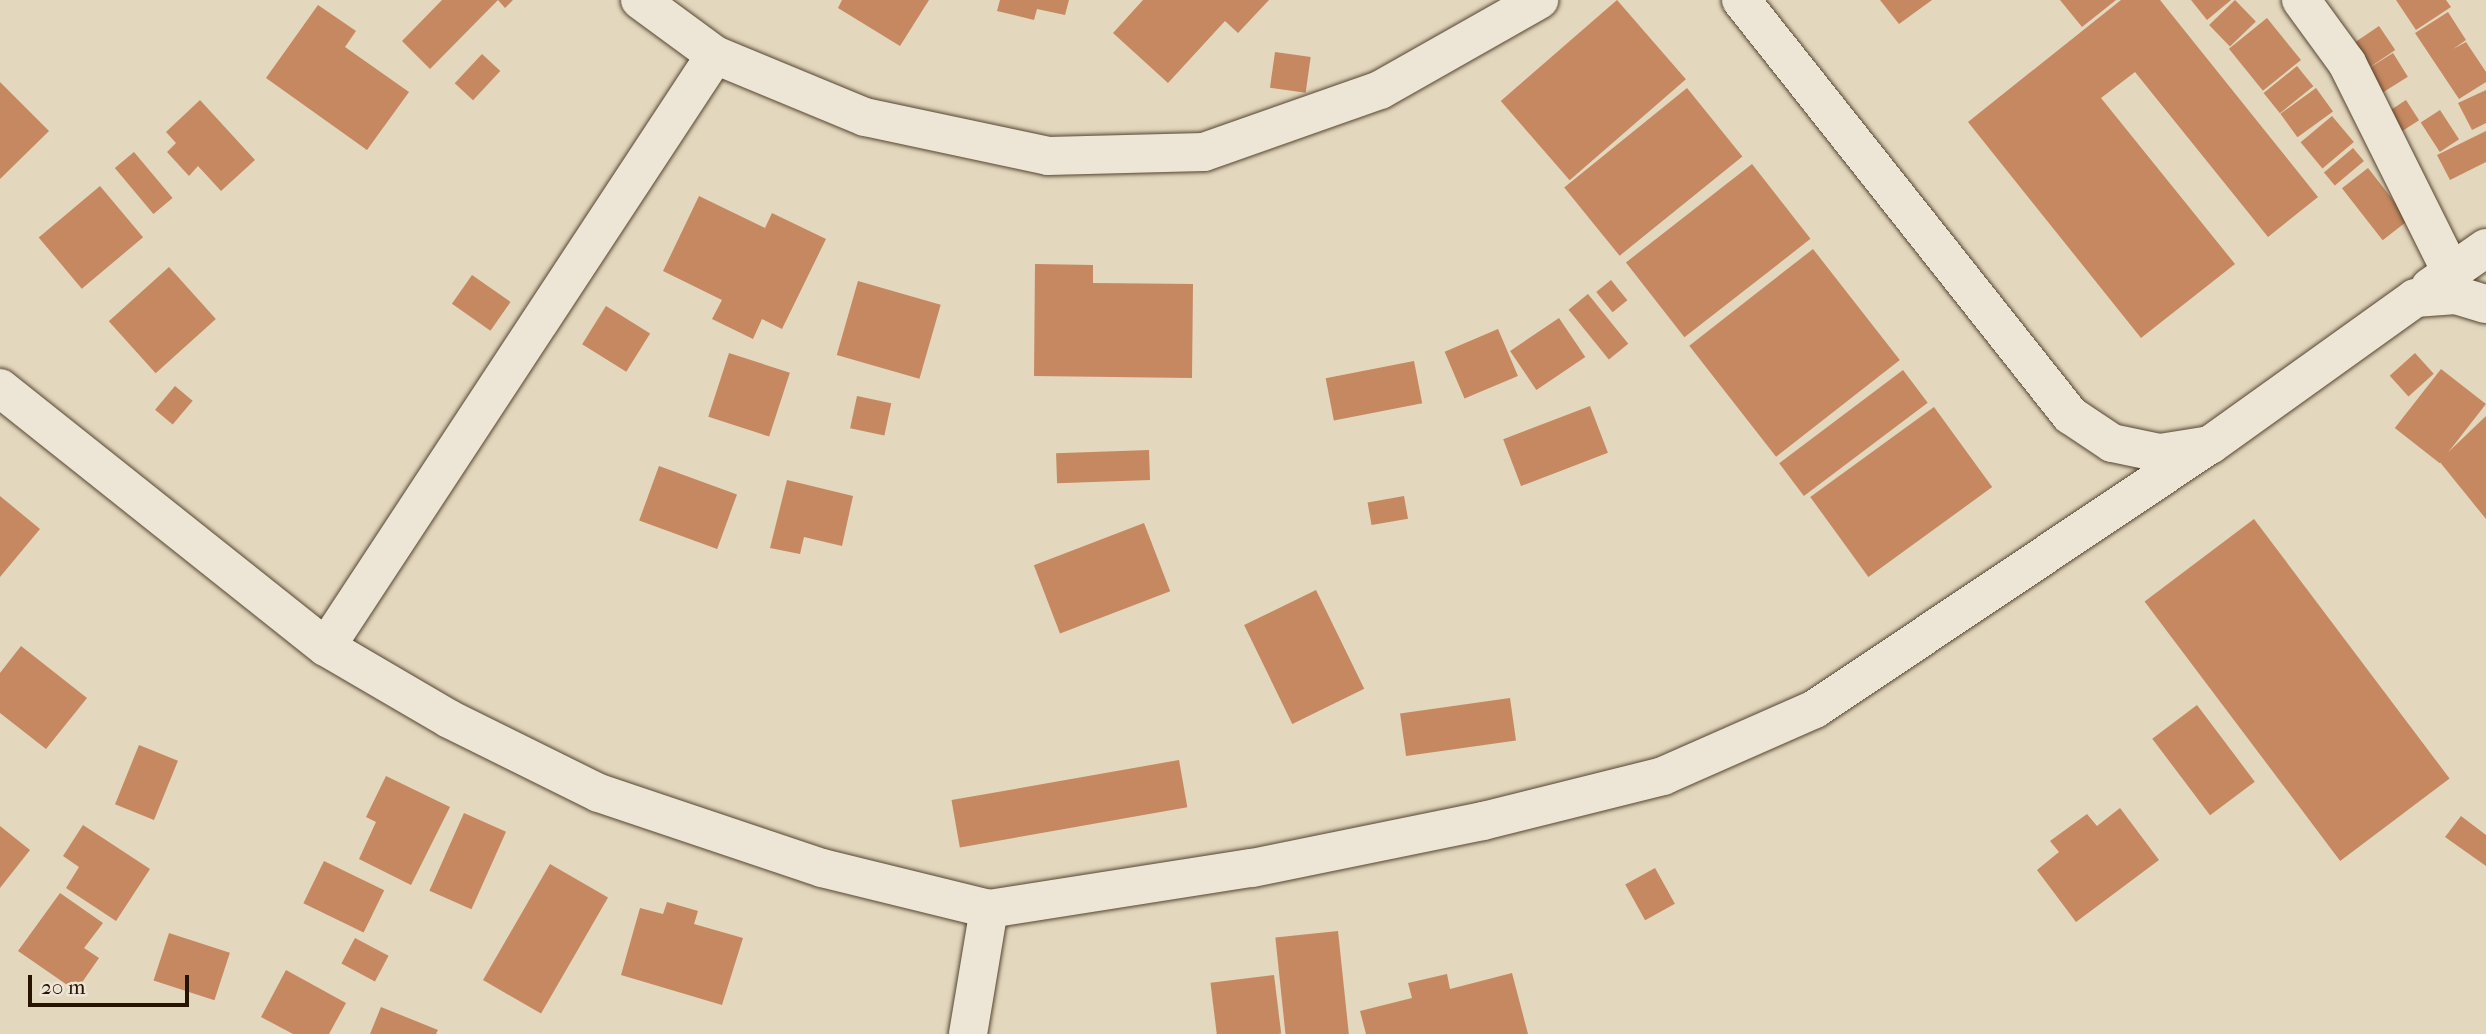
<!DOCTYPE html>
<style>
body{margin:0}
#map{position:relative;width:2486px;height:1034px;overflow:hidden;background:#e3d7be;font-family:"IM FELL French Canon",serif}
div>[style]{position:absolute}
.building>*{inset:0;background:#c58860;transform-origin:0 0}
.roads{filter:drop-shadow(0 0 2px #564530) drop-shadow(0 0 2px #564530)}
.street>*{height:38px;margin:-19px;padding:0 19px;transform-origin:19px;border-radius:19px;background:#ede5d5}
.secondary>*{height:38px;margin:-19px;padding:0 19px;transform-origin:19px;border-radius:19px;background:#ede5d5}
span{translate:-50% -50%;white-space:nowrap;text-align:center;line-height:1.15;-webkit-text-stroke:5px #ede5d5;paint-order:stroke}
.scale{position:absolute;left:28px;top:975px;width:161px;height:32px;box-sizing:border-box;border:4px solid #271400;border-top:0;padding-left:9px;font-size:21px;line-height:24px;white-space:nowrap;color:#271400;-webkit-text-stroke:5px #ede5d5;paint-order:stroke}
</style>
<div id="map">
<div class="building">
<i style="clip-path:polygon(442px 0,513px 0,505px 8px,498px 0,430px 69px,402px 41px)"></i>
<i style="clip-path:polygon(842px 0,929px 0,900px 46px,838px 8px)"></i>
<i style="clip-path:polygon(1000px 0,1069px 0,1065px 15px,1037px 9px,1034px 20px,997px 11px)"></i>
<i style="clip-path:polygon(1143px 0,1269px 0,1238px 33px,1225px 21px,1168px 83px,1113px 33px)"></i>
<i style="left:1617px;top:0;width:105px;height:154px;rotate:49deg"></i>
<i style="clip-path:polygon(1880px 0,1932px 0,1899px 24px)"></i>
<i style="clip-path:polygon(2060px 0,2116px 0,2082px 27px)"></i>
<i style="clip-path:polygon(2121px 0,2160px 0,2318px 197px,2268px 237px,2135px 72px,2101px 98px,2235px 264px,2141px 338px,1968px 122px)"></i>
<i style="clip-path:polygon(2191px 0,2231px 0,2207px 20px)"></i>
<i style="left:2235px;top:0;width:30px;height:36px;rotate:46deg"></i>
<i style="clip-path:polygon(2396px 0,2446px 0,2451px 7px,2416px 30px)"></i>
<i style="clip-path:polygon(318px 5px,356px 31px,345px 47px,409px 92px,367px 150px,266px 78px)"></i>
<i style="clip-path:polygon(2448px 12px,2466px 40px,2453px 49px,2466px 42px,2486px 72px,2486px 82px,2459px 99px,2415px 33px)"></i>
<i style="left:2267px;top:18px;width:54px;height:49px;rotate:51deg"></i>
<i style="left:2379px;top:26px;width:29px;height:32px;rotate:56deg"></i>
<i style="left:1275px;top:52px;width:36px;height:36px;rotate:8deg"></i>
<i style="left:2393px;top:53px;width:28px;height:30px;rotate:58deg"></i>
<i style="left:482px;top:54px;width:25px;height:40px;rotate:43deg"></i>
<i style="left:2297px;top:66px;width:26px;height:43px;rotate:51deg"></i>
<i style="clip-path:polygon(0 82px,49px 131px,0 179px)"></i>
<i style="left:1687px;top:88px;width:88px;height:158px;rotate:51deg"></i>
<i style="left:2316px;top:88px;width:29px;height:44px;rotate:54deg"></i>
<i style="clip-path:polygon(2486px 90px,2486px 123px,2472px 130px,2458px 103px)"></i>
<i style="clip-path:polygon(200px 100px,255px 160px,221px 191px,198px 166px,189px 176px,167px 152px,176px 143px,166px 132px)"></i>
<i style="left:2406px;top:100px;width:24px;height:27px;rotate:57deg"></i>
<i style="left:2440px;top:110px;width:35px;height:23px;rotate:57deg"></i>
<i style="left:2332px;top:116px;width:34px;height:41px;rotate:50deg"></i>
<i style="clip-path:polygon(2486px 131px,2486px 162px,2450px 180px,2437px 155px)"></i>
<i style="left:2353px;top:148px;width:17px;height:38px;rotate:50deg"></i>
<i style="left:134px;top:152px;width:60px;height:25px;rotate:50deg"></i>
<i style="left:1752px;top:164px;width:95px;height:160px;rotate:52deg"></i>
<i style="left:2368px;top:168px;width:66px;height:33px;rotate:52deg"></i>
<i style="left:100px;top:186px;width:67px;height:80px;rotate:50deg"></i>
<i style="clip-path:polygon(699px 196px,765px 228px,772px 213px,826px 239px,782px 329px,762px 319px,753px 339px,712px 319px,722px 300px,663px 271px)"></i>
<i style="left:1813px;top:249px;width:141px;height:157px;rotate:52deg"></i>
<i style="clip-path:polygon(1035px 264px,1093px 265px,1093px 283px,1193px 284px,1192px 378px,1034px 376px)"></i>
<i style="left:169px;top:267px;width:70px;height:81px;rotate:48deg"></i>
<i style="left:472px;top:275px;width:47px;height:35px;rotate:35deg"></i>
<i style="left:1611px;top:280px;width:26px;height:19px;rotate:51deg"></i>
<i style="left:858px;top:281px;width:86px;height:77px;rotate:16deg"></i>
<i style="left:1588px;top:294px;width:64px;height:25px;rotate:51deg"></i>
<i style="left:606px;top:306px;width:52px;height:45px;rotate:32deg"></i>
<i style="left:1559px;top:318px;width:47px;height:59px;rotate:56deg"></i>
<i style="left:1498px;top:329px;width:51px;height:58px;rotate:67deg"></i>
<i style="left:729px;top:353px;width:64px;height:67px;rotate:18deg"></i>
<i style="left:2415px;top:353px;width:28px;height:34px;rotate:48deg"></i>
<i style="left:1414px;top:361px;width:43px;height:90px;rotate:79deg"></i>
<i style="left:2441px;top:369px;width:57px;height:75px;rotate:38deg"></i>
<i style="left:1903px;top:370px;width:41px;height:155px;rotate:53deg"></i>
<i style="left:175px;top:386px;width:23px;height:31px;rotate:40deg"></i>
<i style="left:857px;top:396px;width:35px;height:33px;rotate:12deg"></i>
<i style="left:1590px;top:406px;width:50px;height:93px;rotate:69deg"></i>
<i style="left:1934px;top:407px;width:99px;height:153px;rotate:54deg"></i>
<i style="clip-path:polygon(2486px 416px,2486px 519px,2439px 461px)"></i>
<i style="left:1149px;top:450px;width:30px;height:93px;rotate:88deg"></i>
<i style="left:659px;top:466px;width:83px;height:58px;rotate:20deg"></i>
<i style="clip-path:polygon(787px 480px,853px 496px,842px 546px,804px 537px,800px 554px,770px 548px)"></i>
<i style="clip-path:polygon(0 496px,40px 529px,0 577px)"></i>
<i style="left:1404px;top:496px;width:23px;height:37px;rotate:80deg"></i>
<i style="left:2254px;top:519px;width:325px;height:137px;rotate:53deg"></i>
<i style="left:1144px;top:523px;width:73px;height:118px;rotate:69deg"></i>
<i style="left:1316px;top:590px;width:110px;height:80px;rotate:64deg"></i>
<i style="clip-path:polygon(21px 646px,87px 698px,46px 749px,0 713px,0 673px)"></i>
<i style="left:1510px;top:698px;width:43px;height:111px;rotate:82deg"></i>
<i style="left:2197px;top:705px;width:96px;height:56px;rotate:53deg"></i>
<i style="left:139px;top:745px;width:42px;height:64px;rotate:22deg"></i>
<i style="left:1179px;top:760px;width:48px;height:231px;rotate:80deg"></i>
<i style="clip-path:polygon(386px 776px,450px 807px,411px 885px,359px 859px,376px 822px,366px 817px)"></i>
<i style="clip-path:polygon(2120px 808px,2159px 860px,2076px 922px,2037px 870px,2059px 852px,2050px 841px,2087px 814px,2097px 826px)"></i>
<i style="left:464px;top:813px;width:46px;height:85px;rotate:24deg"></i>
<i style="clip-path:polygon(2461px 816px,2486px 835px,2486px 866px,2445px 837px)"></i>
<i style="clip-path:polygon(83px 825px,150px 869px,116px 921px,66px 888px,79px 867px,63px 856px)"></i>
<i style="clip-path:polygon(0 826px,30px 850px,0 888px)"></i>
<i style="left:324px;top:861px;width:67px;height:47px;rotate:26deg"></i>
<i style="left:550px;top:864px;width:67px;height:134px;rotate:30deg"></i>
<i style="left:1655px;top:868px;width:41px;height:34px;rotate:61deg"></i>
<i style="clip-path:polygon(60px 893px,103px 923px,84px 948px,99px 958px,76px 991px,18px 951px)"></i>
<i style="clip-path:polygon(667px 902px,698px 911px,694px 924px,743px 938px,722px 1005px,621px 975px,640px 908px,663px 914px)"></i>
<i style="left:1338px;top:931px;width:104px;height:63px;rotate:84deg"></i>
<i style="left:169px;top:933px;width:64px;height:50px;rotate:18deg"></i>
<i style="left:355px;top:938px;width:38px;height:29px;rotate:28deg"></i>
<i style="clip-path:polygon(286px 970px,346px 1003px,329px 1034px,293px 1034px,261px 1017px)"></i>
<i style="clip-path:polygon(1512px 973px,1528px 1034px,1366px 1034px,1360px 1011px,1412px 998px,1408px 983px,1447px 974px,1450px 989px)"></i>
<i style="left:1274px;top:975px;width:59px;height:64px;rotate:83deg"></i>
<i style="clip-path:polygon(381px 1007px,438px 1030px,436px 1034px,370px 1034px)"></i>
</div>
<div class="roads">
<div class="street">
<i style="left:640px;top:0;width:93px;rotate:36.3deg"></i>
<i style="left:715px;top:55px;width:162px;rotate:22.5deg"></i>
<i style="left:865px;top:117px;width:187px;rotate:12deg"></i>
<i style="left:1048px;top:156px;width:156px;rotate:-1.5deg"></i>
<i style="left:1204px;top:152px;width:187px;rotate:-19.4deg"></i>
<i style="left:1380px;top:90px;width:183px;rotate:-29.5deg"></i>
<i style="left:2301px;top:0;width:78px;rotate:53.9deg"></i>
<i style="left:2347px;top:63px;width:233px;rotate:63.5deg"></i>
<i style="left:2430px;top:287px;width:68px;rotate:-34.9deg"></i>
<i style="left:0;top:388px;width:416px;rotate:38.5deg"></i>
<i style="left:326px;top:647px;width:143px;rotate:30.3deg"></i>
<i style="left:449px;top:719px;width:167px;rotate:26.3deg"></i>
<i style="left:599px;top:793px;width:235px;rotate:18.6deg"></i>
<i style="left:822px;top:868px;width:172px;rotate:13.8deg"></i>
<i style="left:989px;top:909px;width:266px;rotate:-8.9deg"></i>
<i style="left:1252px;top:868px;width:236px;rotate:-11.5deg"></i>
<i style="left:1483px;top:821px;width:186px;rotate:-14deg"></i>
<i style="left:1663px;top:776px;width:166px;rotate:-23.8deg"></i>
<i style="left:1815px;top:709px;width:475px;rotate:-33.8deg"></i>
<i style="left:326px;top:647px;width:708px;rotate:-56.69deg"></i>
<i style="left:968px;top:1034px;width:127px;rotate:-80.5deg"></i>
</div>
<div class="secondary">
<i style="left:1741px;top:0;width:530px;rotate:51.59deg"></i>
<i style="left:2070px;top:415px;width:50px;rotate:33.7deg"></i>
<i style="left:2112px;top:443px;width:49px;rotate:11.8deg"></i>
<i style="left:2160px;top:453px;width:51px;rotate:-9.1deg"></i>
<i style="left:2210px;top:445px;width:252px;rotate:-35.6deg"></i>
<i style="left:2415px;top:298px;width:41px;rotate:-4.2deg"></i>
<i style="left:2456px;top:295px;width:31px;rotate:17deg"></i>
</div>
</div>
<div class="scale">20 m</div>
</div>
